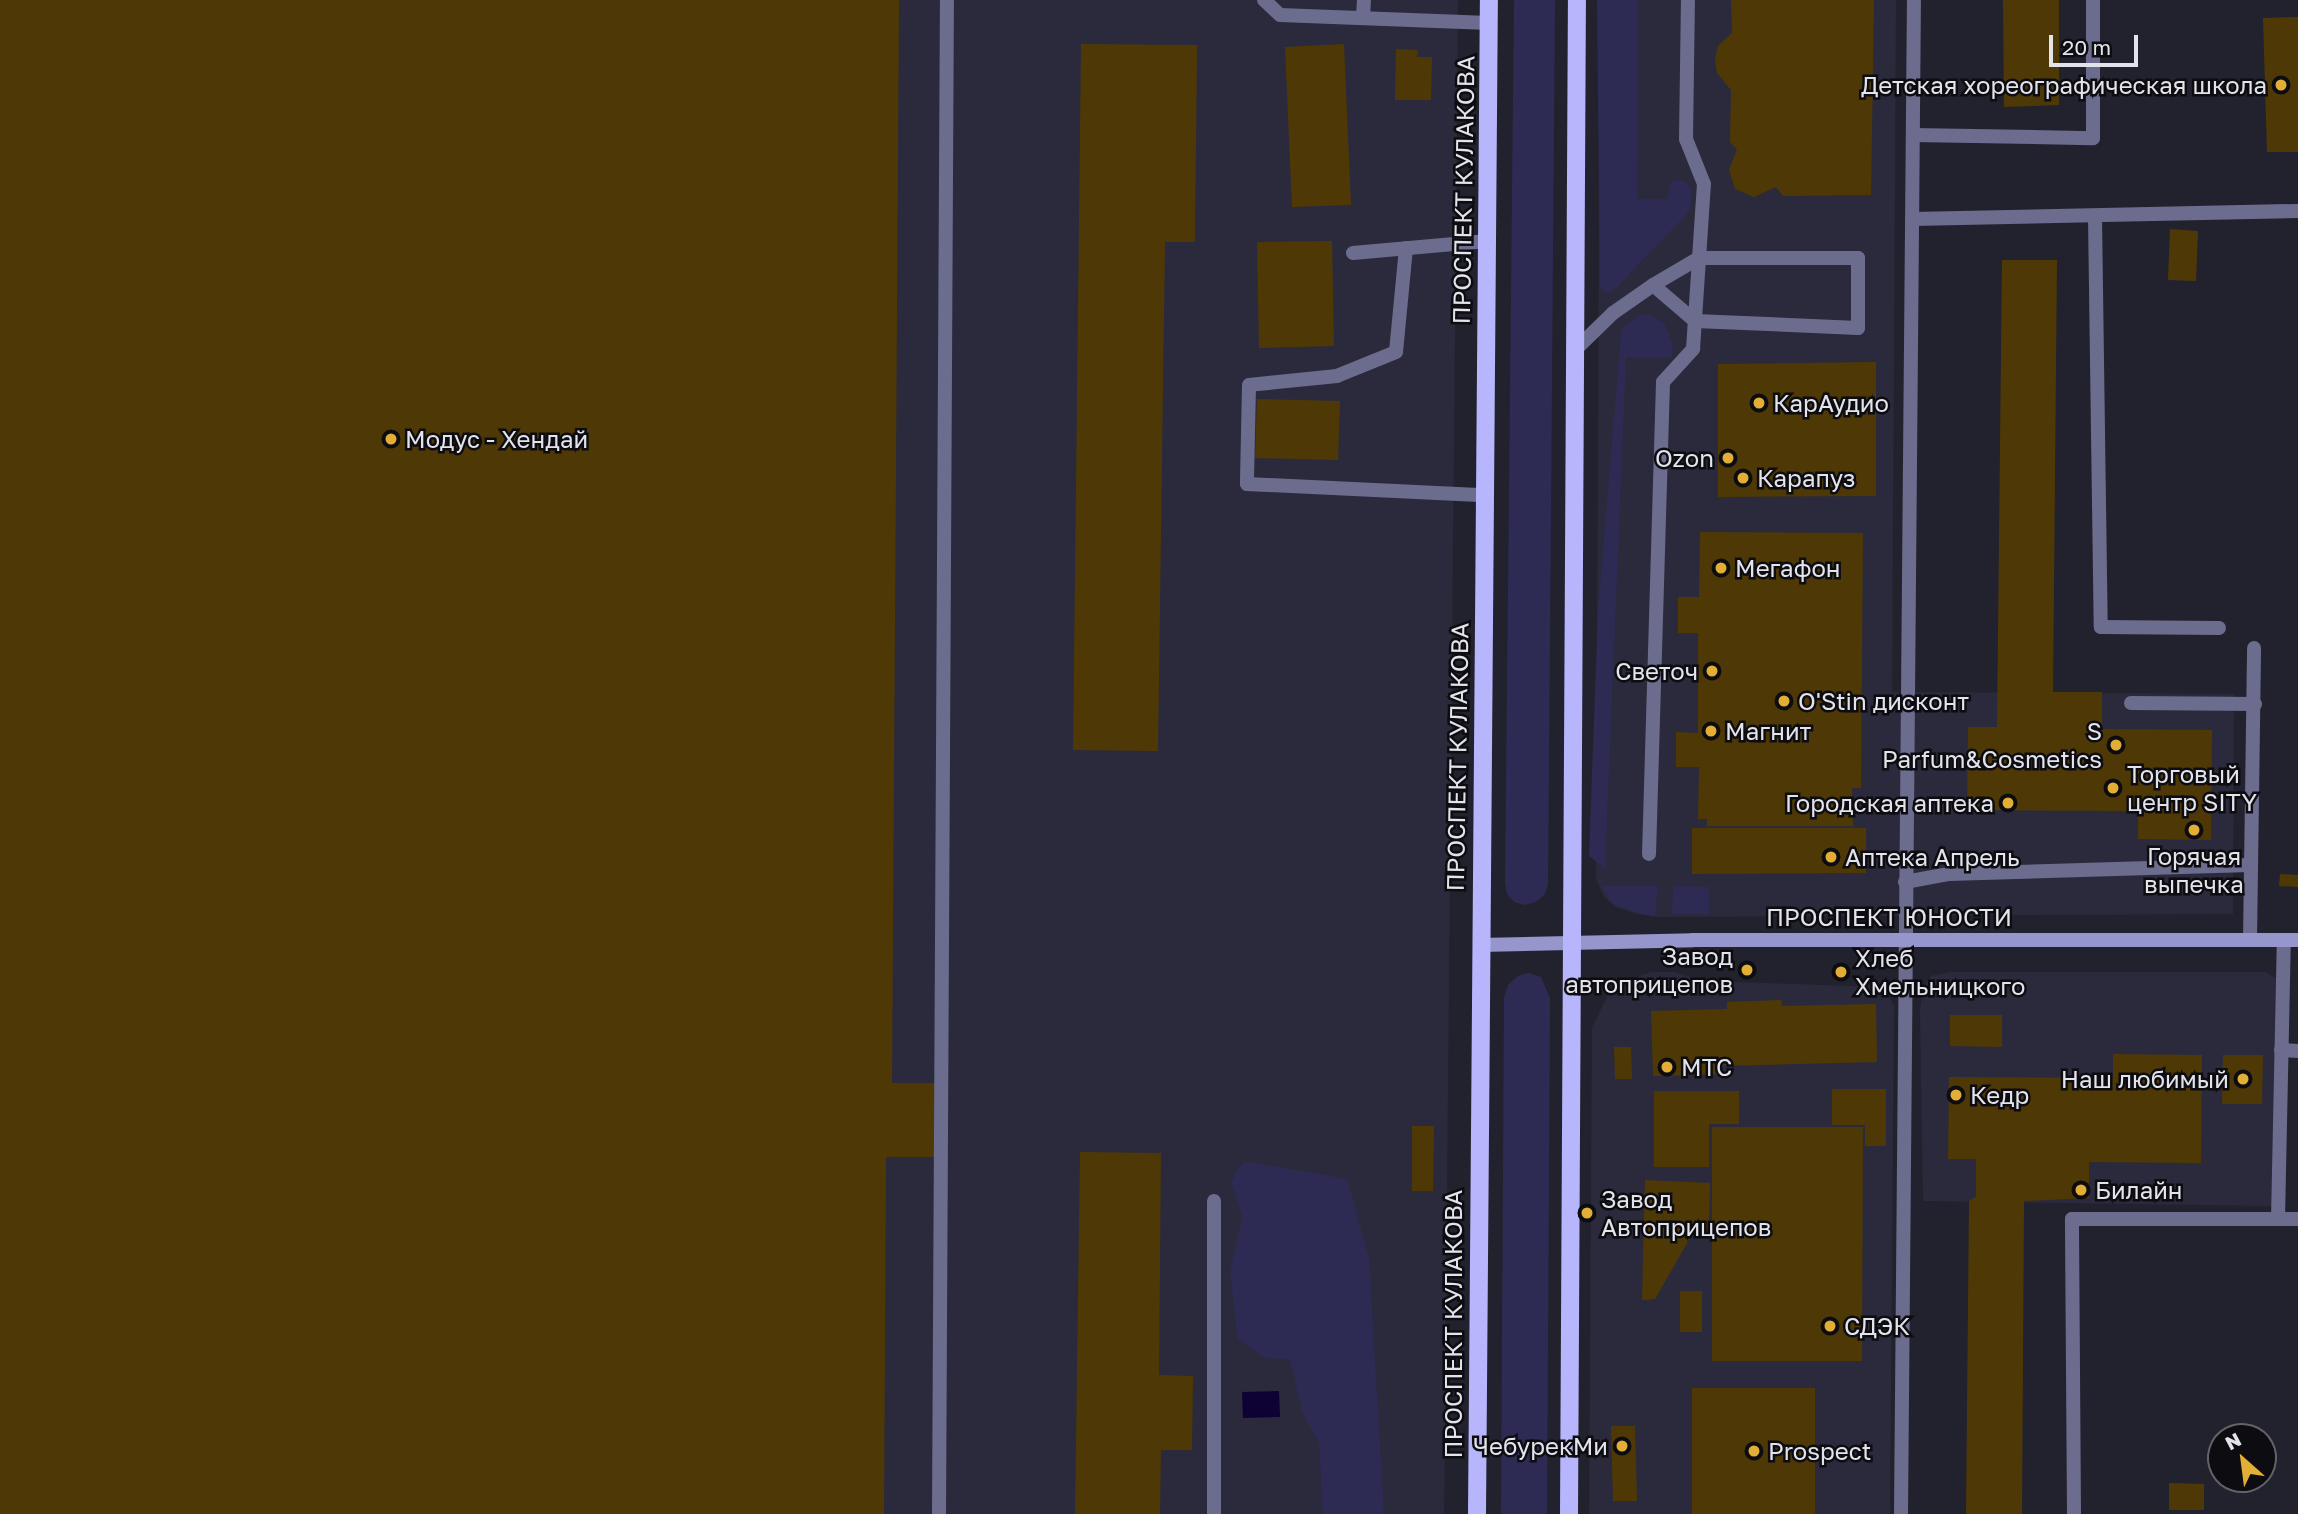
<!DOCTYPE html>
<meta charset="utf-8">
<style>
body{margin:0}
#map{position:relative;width:2298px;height:1514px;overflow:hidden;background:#22222e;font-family:"Golos Text",sans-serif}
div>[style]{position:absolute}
.built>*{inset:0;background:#2a2a3c}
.green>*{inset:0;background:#2d2b53}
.water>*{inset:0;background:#0e0234}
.building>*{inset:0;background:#4e3906}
.service>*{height:14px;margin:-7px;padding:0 7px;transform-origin:7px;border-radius:7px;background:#6c6d8e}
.minor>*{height:14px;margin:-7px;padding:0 7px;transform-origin:7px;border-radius:7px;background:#6c6d8e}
.secondary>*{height:14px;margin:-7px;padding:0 7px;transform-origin:7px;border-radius:7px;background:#9696cc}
.primary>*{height:18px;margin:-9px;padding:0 9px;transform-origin:9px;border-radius:9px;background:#b7b6fc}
.dots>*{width:19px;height:19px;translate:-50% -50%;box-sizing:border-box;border:4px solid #0c0c11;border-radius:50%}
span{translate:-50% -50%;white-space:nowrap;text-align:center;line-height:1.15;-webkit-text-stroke:5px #0c0c11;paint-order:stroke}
.poi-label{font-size:24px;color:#e3e3eb}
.right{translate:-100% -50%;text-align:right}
.left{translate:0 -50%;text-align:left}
.street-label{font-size:24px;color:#e3e3eb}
.north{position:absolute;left:2207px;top:1423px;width:70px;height:70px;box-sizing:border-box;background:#0c0c11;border:2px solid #626268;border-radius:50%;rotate:332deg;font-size:19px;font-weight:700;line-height:28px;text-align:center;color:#e3e3eb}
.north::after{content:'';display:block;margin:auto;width:24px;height:32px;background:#e3ae35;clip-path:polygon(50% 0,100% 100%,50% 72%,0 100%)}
.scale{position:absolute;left:2049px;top:35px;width:89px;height:32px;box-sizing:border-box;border:4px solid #e3e3eb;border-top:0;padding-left:9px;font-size:21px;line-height:24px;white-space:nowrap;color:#e3e3eb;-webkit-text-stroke:5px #0c0c11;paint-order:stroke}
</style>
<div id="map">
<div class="built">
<div style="clip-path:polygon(0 0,1458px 0,1444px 1514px,0 1514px)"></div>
<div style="clip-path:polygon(1600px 0,1896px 0,1892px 692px,2234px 694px,2233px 914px,1659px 917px,1637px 914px,1616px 907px,1604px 897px,1596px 879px)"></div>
<div style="clip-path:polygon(1651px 972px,1674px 972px,1704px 981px,1881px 987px,1894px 1005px,1890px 1514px,1589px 1514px,1592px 1028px,1608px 995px,1629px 980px)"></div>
<div style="clip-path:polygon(1950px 972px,2265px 972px,2276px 978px,2273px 1206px,1923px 1201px,1920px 1010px,1923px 987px,1931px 976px)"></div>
</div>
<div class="green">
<div style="clip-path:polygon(1514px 0,1555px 0,1548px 884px,1545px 894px,1536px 902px,1525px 905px,1514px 902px,1507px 894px,1505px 884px)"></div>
<div style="clip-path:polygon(1597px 0,1638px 0,1637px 199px,1668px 199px,1669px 187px,1674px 180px,1686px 182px,1692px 191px,1690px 208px,1685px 216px,1612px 292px,1605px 292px,1600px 287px)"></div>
<div style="clip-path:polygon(1640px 315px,1650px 315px,1664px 323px,1673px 345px,1671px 358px,1626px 357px,1605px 868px,1589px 856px,1598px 610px,1621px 335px,1623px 328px)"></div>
<div style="clip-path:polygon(1601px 886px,1658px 886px,1655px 916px,1641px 914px,1613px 904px)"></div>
<div style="clip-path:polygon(1673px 886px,1709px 887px,1709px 914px,1672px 914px)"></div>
<div style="clip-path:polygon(1529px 973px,1541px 977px,1550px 998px,1547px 1514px,1501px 1514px,1504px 998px,1508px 985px,1518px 976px)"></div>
<div style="clip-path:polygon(1244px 1161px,1347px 1179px,1369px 1258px,1384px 1514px,1323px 1514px,1319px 1443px,1302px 1411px,1290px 1359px,1265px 1358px,1238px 1339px,1230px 1272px,1242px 1216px,1231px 1181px)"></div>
</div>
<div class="water">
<div style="clip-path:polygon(1279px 1391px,1280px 1417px,1243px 1418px,1242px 1392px)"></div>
</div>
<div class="building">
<div style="clip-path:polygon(0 0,899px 0,892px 1083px,935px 1083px,934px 1157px,886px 1157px,884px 1514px,0 1514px)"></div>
<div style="clip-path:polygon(1731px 0,1874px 0,1871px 195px,1783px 196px,1776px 187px,1754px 197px,1735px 189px,1729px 170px,1737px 149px,1730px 142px,1731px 90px,1717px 73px,1715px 58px,1718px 46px,1732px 33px)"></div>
<div style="clip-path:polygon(2003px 0,2059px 0,2059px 105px,2004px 107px)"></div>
<div style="clip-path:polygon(2298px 17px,2298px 152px,2267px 152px,2263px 18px)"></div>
<div style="clip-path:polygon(1081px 44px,1197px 45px,1195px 242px,1165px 242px,1158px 751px,1073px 750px)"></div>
<div style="clip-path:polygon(1344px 44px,1351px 205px,1292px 207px,1285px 47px)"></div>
<div style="clip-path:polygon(1396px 49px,1418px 50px,1417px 57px,1432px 57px,1431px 100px,1395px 100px)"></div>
<div style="clip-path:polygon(2170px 229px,2198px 231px,2196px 281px,2168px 280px)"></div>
<div style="clip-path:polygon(1332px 241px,1334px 346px,1259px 348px,1257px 242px)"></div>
<div style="clip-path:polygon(2002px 260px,2057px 260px,2053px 692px,2102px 692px,2102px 729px,2212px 730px,2211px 840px,2138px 839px,2138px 811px,1967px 810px,1968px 727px,1997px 727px)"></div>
<div style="clip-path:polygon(1876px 362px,1876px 496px,1718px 497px,1718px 364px)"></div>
<div style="clip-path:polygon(1257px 399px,1340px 401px,1338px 460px,1255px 458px)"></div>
<div style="clip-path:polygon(1700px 532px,1863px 533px,1861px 788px,1852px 788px,1853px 826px,1707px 826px,1707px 819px,1698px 819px,1699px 767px,1676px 767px,1676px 732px,1698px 733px,1698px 633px,1678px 633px,1678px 597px,1699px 597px)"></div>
<div style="clip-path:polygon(1692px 828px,1866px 828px,1866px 873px,1692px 874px)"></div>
<div style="clip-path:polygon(2280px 874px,2298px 875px,2298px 887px,2279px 886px)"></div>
<div style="clip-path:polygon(1781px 1000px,1782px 1006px,1876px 1004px,1877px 1062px,1719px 1066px,1720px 1074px,1653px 1076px,1651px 1011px,1727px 1009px,1727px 1002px)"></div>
<div style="clip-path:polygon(1950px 1015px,2002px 1015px,2002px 1047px,1950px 1046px)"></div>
<div style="clip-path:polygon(1614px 1047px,1631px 1047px,1632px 1079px,1615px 1079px)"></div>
<div style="clip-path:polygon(2113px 1054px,2202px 1055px,2201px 1163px,2089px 1162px,2089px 1198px,2024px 1201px,2022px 1514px,1966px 1514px,1969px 1201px,1976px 1197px,1976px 1159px,1948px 1159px,1949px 1077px,2113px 1078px)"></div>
<div style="clip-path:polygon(2223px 1055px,2263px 1055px,2262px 1104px,2222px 1104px)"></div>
<div style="clip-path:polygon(1832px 1089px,1886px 1089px,1886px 1146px,1865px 1146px,1865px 1125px,1832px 1125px)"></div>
<div style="clip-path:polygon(1654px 1091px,1739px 1091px,1739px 1124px,1709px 1124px,1709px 1167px,1654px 1167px)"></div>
<div style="clip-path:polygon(1412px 1126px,1434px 1126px,1433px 1191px,1412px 1191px)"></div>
<div style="clip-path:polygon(1712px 1127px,1863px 1127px,1862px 1361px,1712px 1361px)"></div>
<div style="clip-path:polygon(1080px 1152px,1161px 1153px,1159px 1375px,1193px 1376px,1192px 1450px,1161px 1450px,1160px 1514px,1075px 1514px)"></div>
<div style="clip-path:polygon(1645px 1180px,1710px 1183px,1709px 1229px,1694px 1231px,1655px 1299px,1642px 1300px)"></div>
<div style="clip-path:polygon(1680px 1291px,1702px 1291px,1702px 1332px,1680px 1332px)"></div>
<div style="clip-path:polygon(1692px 1388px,1815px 1388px,1815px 1514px,1692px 1514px)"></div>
<div style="clip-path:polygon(1611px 1426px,1635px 1426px,1637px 1501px,1613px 1501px)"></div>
<div style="clip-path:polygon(2169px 1483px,2204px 1484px,2204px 1510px,2169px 1510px)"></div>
</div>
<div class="service">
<div style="left:1264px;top:0;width:22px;rotate:43deg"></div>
<div style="left:1280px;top:15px;width:209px;rotate:2.2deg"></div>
<div style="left:1363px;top:18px;width:18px;rotate:-87deg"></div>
<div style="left:1913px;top:135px;width:180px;rotate:1deg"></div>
<div style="left:2093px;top:138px;width:138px;rotate:-90deg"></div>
<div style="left:2095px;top:217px;width:410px;rotate:89.2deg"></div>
<div style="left:2101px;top:627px;width:118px;rotate:0.5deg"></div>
<div style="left:1912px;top:219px;width:386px;rotate:-1.2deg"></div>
<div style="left:1406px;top:248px;width:104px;rotate:95.5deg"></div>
<div style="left:1396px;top:352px;width:64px;rotate:157.9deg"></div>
<div style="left:1337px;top:376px;width:88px;rotate:174.2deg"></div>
<div style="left:1249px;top:385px;width:99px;rotate:91.2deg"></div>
<div style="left:1247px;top:484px;width:237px;rotate:2.7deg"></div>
<div style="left:1353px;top:253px;width:135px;rotate:-5.1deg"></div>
<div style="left:1575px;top:350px;width:53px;rotate:-44.2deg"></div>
<div style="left:1613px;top:313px;width:49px;rotate:-35deg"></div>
<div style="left:1653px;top:285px;width:53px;rotate:-30.4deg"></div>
<div style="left:1699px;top:258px;width:159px"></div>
<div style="left:1858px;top:258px;width:70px;rotate:90deg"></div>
<div style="left:1858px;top:328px;width:163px;rotate:-177.5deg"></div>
<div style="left:1695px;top:321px;width:55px;rotate:-139.4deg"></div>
<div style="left:2131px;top:703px;width:124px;rotate:0.5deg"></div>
<div style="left:1649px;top:854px;width:472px;rotate:-88.3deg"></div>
<div style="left:1663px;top:382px;width:45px;rotate:-47.7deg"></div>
<div style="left:1693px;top:349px;width:165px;rotate:-86.2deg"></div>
<div style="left:1704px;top:184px;width:48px;rotate:-111.8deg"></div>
<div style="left:1686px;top:139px;width:139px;rotate:-89.2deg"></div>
<div style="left:1905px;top:882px;width:45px;rotate:-10.3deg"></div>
<div style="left:1949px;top:874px;width:301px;rotate:-1.7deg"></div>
<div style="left:2250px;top:940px;width:292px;rotate:-89.2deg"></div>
<div style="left:2281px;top:1050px;width:17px;rotate:3deg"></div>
<div style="left:2278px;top:1219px;width:279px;rotate:-88.8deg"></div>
<div style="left:939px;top:1514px;width:1514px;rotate:-89.7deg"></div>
<div style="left:1214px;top:1514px;width:313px;rotate:-90deg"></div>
<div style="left:2074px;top:1514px;width:295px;rotate:-90.4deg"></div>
<div style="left:2072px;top:1219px;width:226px"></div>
</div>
<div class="minor">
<div style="left:1901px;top:1514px;width:1514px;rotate:-89.51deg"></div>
</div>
<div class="secondary">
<div style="left:1480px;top:945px;width:213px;rotate:-1.3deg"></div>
<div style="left:1693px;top:940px;width:605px"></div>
</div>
<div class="primary">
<div style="left:1477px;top:1514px;width:1514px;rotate:-89.55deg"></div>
<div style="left:1569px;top:1514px;width:1514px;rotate:-89.7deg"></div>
</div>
<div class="dots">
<div style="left:2281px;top:85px;background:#e3ae35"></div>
<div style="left:1759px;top:403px;background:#e3ae35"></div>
<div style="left:391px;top:439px;background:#e3ae35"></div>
<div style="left:1728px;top:458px;background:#e3ae35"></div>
<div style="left:1743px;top:478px;background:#e3ae35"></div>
<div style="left:1721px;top:568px;background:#e3ae35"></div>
<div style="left:1712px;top:671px;background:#e3ae35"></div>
<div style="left:1784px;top:701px;background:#e3ae35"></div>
<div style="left:1711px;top:731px;background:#e3ae35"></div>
<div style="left:2116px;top:745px;background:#e3ae35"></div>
<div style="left:2113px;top:788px;background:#e3ae35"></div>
<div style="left:2008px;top:803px;background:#e3ae35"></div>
<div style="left:2194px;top:830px;background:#e3ae35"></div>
<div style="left:1831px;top:857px;background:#e3ae35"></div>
<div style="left:1747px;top:970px;background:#e3ae35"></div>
<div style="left:1841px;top:972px;background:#e3ae35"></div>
<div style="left:1667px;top:1067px;background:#e3ae35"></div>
<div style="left:2243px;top:1079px;background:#e3ae35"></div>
<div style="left:1956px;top:1095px;background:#e3ae35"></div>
<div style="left:2081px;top:1190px;background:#e3ae35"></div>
<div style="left:1587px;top:1213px;background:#e3ae35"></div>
<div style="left:1830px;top:1326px;background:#e3ae35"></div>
<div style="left:1622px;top:1446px;background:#e3ae35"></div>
<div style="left:1754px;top:1451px;background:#e3ae35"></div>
</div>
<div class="poi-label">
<span class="right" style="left:2267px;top:85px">Детская хореографическая школа</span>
<span class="left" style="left:1773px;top:403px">КарАудио</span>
<span class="left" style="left:405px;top:439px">Модус - Хендай</span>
<span class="right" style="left:1714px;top:458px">Ozon</span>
<span class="left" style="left:1757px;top:478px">Карапуз</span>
<span class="left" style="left:1735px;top:568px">Мегафон</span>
<span class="right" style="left:1698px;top:671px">Светоч</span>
<span class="left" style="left:1798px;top:701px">O'Stin дисконт</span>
<span class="left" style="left:1725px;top:731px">Магнит</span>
<span class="right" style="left:2102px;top:745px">S<br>Parfum&amp;Cosmetics</span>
<span class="left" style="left:2127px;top:788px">Торговый<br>центр SITY</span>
<span class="right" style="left:1994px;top:803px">Городская аптека</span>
<span style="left:2194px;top:870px">Горячая<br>выпечка</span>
<span class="left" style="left:1845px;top:857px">Аптека Апрель</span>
<span class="right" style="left:1733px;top:970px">Завод<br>автоприцепов</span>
<span class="left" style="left:1855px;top:972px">Хлеб<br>Хмельницкого</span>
<span class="left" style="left:1681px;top:1067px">МТС</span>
<span class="right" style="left:2229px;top:1079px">Наш любимый</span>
<span class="left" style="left:1970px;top:1095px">Кедр</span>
<span class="left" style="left:2095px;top:1190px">Билайн</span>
<span class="left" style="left:1601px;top:1213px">Завод<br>Автоприцепов</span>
<span class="left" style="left:1844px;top:1326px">СДЭК</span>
<span class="right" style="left:1608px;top:1446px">ЧебурекМи</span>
<span class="left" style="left:1768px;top:1451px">Prospect</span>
</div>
<div class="street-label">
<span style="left:1463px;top:190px;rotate:-89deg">ПРОСПЕКТ КУЛАКОВА</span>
<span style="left:1457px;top:757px;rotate:-89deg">ПРОСПЕКТ КУЛАКОВА</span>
<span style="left:1889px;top:917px">ПРОСПЕКТ ЮНОСТИ</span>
<span style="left:1453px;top:1324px;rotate:-90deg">ПРОСПЕКТ КУЛАКОВА</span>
</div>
<div class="north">N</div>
<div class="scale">20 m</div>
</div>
